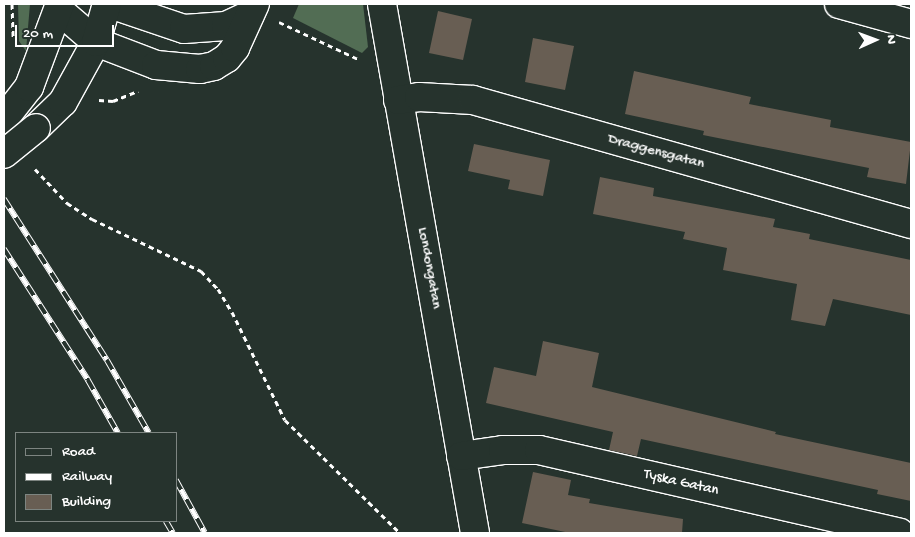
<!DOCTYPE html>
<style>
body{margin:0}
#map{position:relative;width:915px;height:537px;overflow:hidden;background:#26332d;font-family:"Gochi Hand",sans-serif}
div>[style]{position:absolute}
.green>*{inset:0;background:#526d54}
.building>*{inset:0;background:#685e53}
.path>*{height:3px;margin-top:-1.5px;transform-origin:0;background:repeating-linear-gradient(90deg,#fff 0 5px,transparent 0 9px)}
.roads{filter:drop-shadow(1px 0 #fff) drop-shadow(-1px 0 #fff) drop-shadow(0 1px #fff) drop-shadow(0 -1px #fff)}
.street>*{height:28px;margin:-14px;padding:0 14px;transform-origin:14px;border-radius:14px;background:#26332d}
.rail>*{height:5.5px;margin-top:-2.75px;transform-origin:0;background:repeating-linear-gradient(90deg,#26332d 0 11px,#fff 0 22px);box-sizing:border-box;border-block:1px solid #fff}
.bridges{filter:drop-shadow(1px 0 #fff) drop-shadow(-1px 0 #fff) drop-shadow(0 1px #fff) drop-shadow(0 -1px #fff)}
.street-bridge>*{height:28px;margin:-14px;padding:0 14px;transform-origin:14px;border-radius:14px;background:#26332d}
span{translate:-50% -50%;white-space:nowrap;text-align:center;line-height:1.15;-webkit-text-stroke:4px #26332d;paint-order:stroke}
.street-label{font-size:15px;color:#fff}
.frame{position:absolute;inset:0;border:5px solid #fff;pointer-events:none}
.legend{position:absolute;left:15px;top:432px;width:162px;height:90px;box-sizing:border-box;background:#26332d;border:1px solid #7d8581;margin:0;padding:6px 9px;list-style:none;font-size:15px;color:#fff}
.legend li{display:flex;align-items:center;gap:10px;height:25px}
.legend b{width:25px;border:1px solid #7d8581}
.north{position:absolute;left:850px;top:15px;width:50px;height:50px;-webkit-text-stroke:4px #26332d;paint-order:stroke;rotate:88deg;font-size:14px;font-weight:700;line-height:20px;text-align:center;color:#fff}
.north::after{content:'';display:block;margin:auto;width:18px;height:22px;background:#fff;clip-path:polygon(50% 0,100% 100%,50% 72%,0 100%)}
.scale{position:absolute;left:15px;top:25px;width:99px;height:22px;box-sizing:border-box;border:2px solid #fff;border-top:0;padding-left:6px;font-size:15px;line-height:18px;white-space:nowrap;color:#fff;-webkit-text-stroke:4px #26332d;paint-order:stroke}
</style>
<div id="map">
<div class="green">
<div style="clip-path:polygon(18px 4px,30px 4px,26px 51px,19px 41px)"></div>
<div style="clip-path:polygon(299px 4px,363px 4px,368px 47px,362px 53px,293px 18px)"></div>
</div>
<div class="building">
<div style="clip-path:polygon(438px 11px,472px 19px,463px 60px,429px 53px)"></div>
<div style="clip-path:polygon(533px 38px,574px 46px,565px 90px,525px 82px)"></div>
<div style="clip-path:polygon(634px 71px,751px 97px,749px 104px,831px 120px,830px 127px,911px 142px,906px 184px,867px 177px,869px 168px,703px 135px,704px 131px,625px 114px)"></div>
<div style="clip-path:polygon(474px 144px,550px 160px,543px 196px,508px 189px,510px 180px,468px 171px)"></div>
<div style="clip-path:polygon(600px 177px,654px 188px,653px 196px,775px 219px,773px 227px,810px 234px,809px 239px,911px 260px,911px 315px,833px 299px,825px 326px,791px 320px,797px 284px,723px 270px,727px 248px,683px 239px,685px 232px,593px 214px)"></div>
<div style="clip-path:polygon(543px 341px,599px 353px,592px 387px,776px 432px,775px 434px,911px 463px,911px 501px,877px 494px,878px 490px,641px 439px,637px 456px,609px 450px,613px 432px,486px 403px,494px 367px,536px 376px)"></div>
<div style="clip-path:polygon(533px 472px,571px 480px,568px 495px,590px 499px,589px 503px,683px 519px,682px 533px,570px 533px,522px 523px)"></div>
</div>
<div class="path">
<div style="left:12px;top:4px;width:34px;rotate:88deg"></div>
<div style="left:279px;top:22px;width:89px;rotate:25.1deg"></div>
<div style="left:99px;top:100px;width:14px;rotate:4deg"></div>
<div style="left:113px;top:101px;width:27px;rotate:-22deg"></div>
<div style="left:35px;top:169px;width:47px;rotate:46.7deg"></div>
<div style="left:67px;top:203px;width:30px;rotate:33deg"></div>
<div style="left:92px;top:219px;width:121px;rotate:25.5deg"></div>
<div style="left:201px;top:271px;width:25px;rotate:47deg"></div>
<div style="left:218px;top:289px;width:27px;rotate:59deg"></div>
<div style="left:232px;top:312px;width:120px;rotate:63.9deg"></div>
<div style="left:285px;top:420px;width:161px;rotate:44.5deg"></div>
</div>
<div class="roads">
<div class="street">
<div style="left:110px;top:4px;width:78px;rotate:18.7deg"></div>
<div style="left:184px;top:29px;width:42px;rotate:-4.1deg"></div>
<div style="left:226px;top:26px;width:26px;rotate:-25deg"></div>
<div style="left:382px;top:4px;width:537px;rotate:80.03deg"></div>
<div style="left:839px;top:4px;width:75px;rotate:15.5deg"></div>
<div style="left:60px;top:11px;width:48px;rotate:40.7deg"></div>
<div style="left:96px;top:42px;width:64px;rotate:21deg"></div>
<div style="left:156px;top:65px;width:44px;rotate:5.2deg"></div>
<div style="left:200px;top:69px;width:14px;rotate:-12deg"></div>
<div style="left:214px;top:66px;width:15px;rotate:-32deg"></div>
<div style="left:227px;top:58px;width:13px;rotate:-51deg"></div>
<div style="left:235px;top:48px;width:48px;rotate:-65.6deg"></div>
<div style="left:398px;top:100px;width:21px;rotate:-8deg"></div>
<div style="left:419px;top:97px;width:54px;rotate:3.2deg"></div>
<div style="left:473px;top:100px;width:455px;rotate:15.8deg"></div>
<div style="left:4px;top:119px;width:41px;rotate:-52deg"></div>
<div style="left:29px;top:87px;width:89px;rotate:-69.5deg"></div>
<div style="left:36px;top:128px;width:37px;rotate:-44deg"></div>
<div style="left:63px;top:102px;width:68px;rotate:-61.2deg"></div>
<div style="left:96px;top:42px;width:40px;rotate:-74deg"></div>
<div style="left:461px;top:456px;width:42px;rotate:-8.1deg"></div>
<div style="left:503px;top:450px;width:36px"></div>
<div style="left:539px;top:450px;width:370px;rotate:12.9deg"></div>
</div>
</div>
<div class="rail">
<div style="left:4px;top:199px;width:191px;rotate:57.4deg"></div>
<div style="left:107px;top:360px;width:84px;rotate:60.1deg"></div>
<div style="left:4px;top:249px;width:156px;rotate:57.3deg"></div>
<div style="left:88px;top:380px;width:61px;rotate:60.5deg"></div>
<div style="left:176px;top:480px;width:60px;rotate:61.3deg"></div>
<div style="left:166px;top:521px;width:14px;rotate:60deg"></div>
</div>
<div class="bridges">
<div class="street-bridge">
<div style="left:4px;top:154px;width:41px;rotate:-39.1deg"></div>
</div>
</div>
<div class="street-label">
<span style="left:656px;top:152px;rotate:15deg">Draggensgatan</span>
<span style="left:429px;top:268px;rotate:80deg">Londongatan</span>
<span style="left:681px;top:483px;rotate:13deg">Tyska Gatan</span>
</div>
<div class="frame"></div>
<ul class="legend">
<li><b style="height:6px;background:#26332d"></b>Road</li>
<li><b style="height:6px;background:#fff"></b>Railway</li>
<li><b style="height:14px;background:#685e53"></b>Building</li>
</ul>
<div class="north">N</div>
<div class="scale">20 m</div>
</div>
